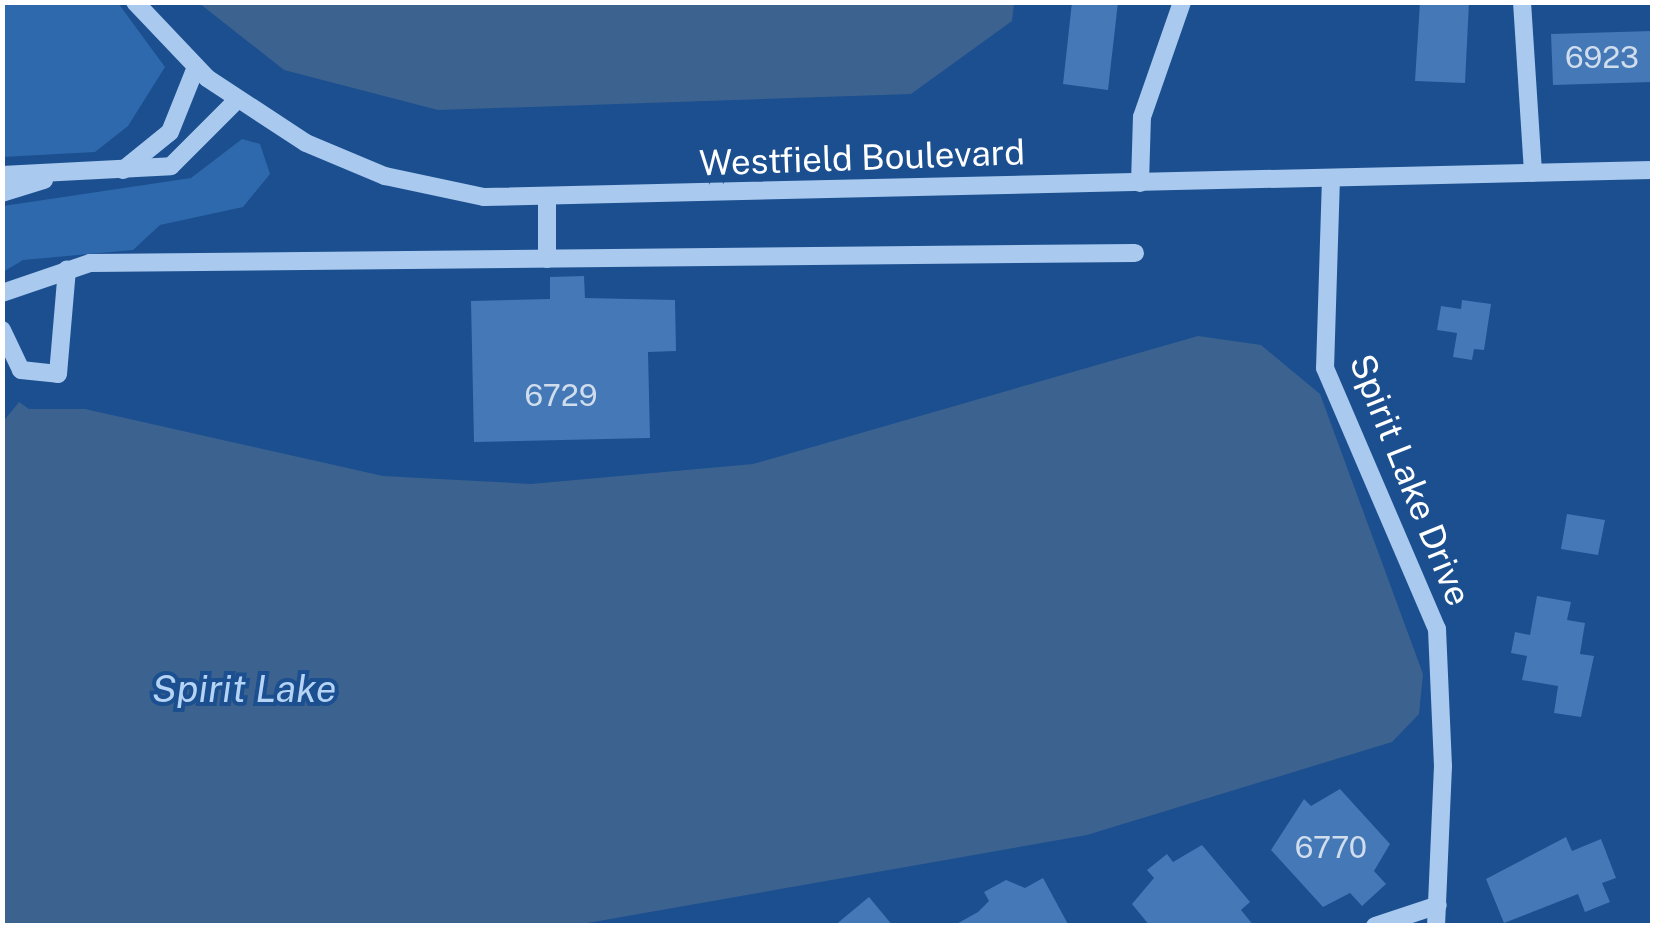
<!DOCTYPE html>
<style>
body{margin:0}
#map{position:relative;width:1655px;height:928px;overflow:hidden;background:#1b4f8f;font-family:"Public Sans",sans-serif}
div>[style]{position:absolute}
.green>*{inset:0;background:#2e69ad}
.water>*{inset:0;background:#3c6290}
.building>*{inset:0;background:#4478b7}
.minor>*{height:18px;margin:-9px;padding:0 9px;transform-origin:9px;border-radius:9px;background:#a9c9ee}
span{translate:-50% -50%;white-space:nowrap;text-align:center;line-height:1.15;-webkit-text-stroke:8px #1b4f8f;paint-order:stroke}
.number-label{font-size:30px;color:#d0dded}
.number-label span{-webkit-text-stroke-width:0}
.street-label{font-size:35px;color:#fff}
.water-label{font-size:38px;color:#b5d3f5;font-style:italic}
.frame{position:absolute;inset:0;border:5px solid #fff;pointer-events:none}
</style>
<div id="map">
<div class="green">
<div style="clip-path:polygon(3px 2px,118px 3px,165px 67px,128px 126px,95px 152px,3px 157px)"></div>
<div style="clip-path:polygon(242px 139px,260px 144px,270px 174px,243px 207px,160px 225px,133px 250px,23px 260px,3px 272px,3px 206px,191px 178px)"></div>
</div>
<div class="water">
<div style="clip-path:polygon(199px 3px,1014px 3px,1012px 21px,911px 94px,438px 110px,284px 70px)"></div>
<div style="clip-path:polygon(1198px 336px,1261px 345px,1320px 394px,1423px 674px,1419px 714px,1392px 742px,1087px 835px,576px 925px,3px 925px,2px 423px,19px 402px,29px 409px,85px 409px,383px 476px,531px 484px,753px 464px)"></div>
</div>
<div class="building">
<div style="clip-path:polygon(1072px 2px,1118px 2px,1108px 90px,1063px 84px)"></div>
<div style="clip-path:polygon(1420px 2px,1469px 2px,1465px 83px,1415px 81px)"></div>
<div style="clip-path:polygon(1652px 31px,1652px 82px,1553px 85px,1551px 34px)"></div>
<div style="clip-path:polygon(584px 276px,585px 298px,675px 300px,676px 351px,648px 352px,650px 438px,474px 442px,471px 301px,550px 299px,550px 277px)"></div>
<div style="clip-path:polygon(1462px 300px,1491px 304px,1484px 350px,1474px 349px,1472px 360px,1453px 357px,1457px 333px,1437px 330px,1441px 306px,1461px 309px)"></div>
<div style="clip-path:polygon(1567px 514px,1605px 520px,1598px 555px,1561px 549px)"></div>
<div style="clip-path:polygon(1537px 596px,1571px 602px,1567px 620px,1585px 623px,1580px 654px,1594px 656px,1581px 717px,1554px 713px,1558px 686px,1522px 680px,1527px 656px,1511px 653px,1515px 632px,1530px 635px)"></div>
<div style="clip-path:polygon(1340px 789px,1390px 844px,1374px 871px,1386px 884px,1362px 906px,1350px 893px,1323px 907px,1271px 850px,1304px 799px,1311px 806px)"></div>
<div style="clip-path:polygon(1566px 837px,1572px 851px,1601px 839px,1616px 878px,1602px 883px,1610px 902px,1585px 912px,1578px 894px,1504px 923px,1486px 879px)"></div>
<div style="clip-path:polygon(1202px 845px,1250px 902px,1241px 910px,1254px 926px,1150px 926px,1132px 904px,1154px 878px,1147px 870px,1167px 854px,1173px 862px)"></div>
<div style="clip-path:polygon(1043px 878px,1069px 926px,953px 926px,978px 912px,989px 901px,984px 892px,1006px 880px,1025px 888px)"></div>
<div style="clip-path:polygon(869px 897px,893px 926px,834px 926px)"></div>
</div>
<div class="minor">
<div style="left:135px;top:2px;width:105px;rotate:46.5deg"></div>
<div style="left:207px;top:78px;width:118px;rotate:33.3deg"></div>
<div style="left:306px;top:143px;width:86px;rotate:22.7deg"></div>
<div style="left:385px;top:176px;width:101px;rotate:12deg"></div>
<div style="left:484px;top:197px;width:1168px;rotate:-1.32deg"></div>
<div style="left:1522px;top:2px;width:171px;rotate:86.3deg"></div>
<div style="left:123px;top:170px;width:60px;rotate:-39deg"></div>
<div style="left:170px;top:132px;width:70px;rotate:-68.2deg"></div>
<div style="left:2px;top:175px;width:169px;rotate:-3deg"></div>
<div style="left:171px;top:166px;width:93px;rotate:-45deg"></div>
<div style="left:1331px;top:178px;width:190px;rotate:91.8deg"></div>
<div style="left:1325px;top:368px;width:284px;rotate:66.8deg"></div>
<div style="left:1437px;top:629px;width:137px;rotate:87.5deg"></div>
<div style="left:1443px;top:766px;width:160px;rotate:92.5deg"></div>
<div style="left:1140px;top:183px;width:66px;rotate:-88.3deg"></div>
<div style="left:1142px;top:117px;width:122px;rotate:-70.8deg"></div>
<div style="left:2px;top:193px;width:44px;rotate:-17.2deg"></div>
<div style="left:547px;top:199px;width:60px;rotate:90deg"></div>
<div style="left:2px;top:293px;width:93px;rotate:-18.8deg"></div>
<div style="left:90px;top:263px;width:1045px;rotate:-0.55deg"></div>
<div style="left:2px;top:330px;width:44px;rotate:64.6deg"></div>
<div style="left:21px;top:370px;width:37px;rotate:6deg"></div>
<div style="left:58px;top:374px;width:105px;rotate:-85.1deg"></div>
<div style="left:1375px;top:926px;width:66px;rotate:-18.4deg"></div>
</div>
<div class="number-label">
<span style="left:1602px;top:57px">6923</span>
<span style="left:561px;top:395px">6729</span>
<span style="left:1331px;top:847px">6770</span>
</div>
<div class="street-label">
<span style="left:862px;top:158px;rotate:-2deg">Westfield Boulevard</span>
<span style="left:1410px;top:480px;rotate:68deg">Spirit Lake Drive</span>
</div>
<div class="water-label">
<span style="left:244px;top:689px">Spirit Lake</span>
</div>
<div class="frame"></div>
</div>
